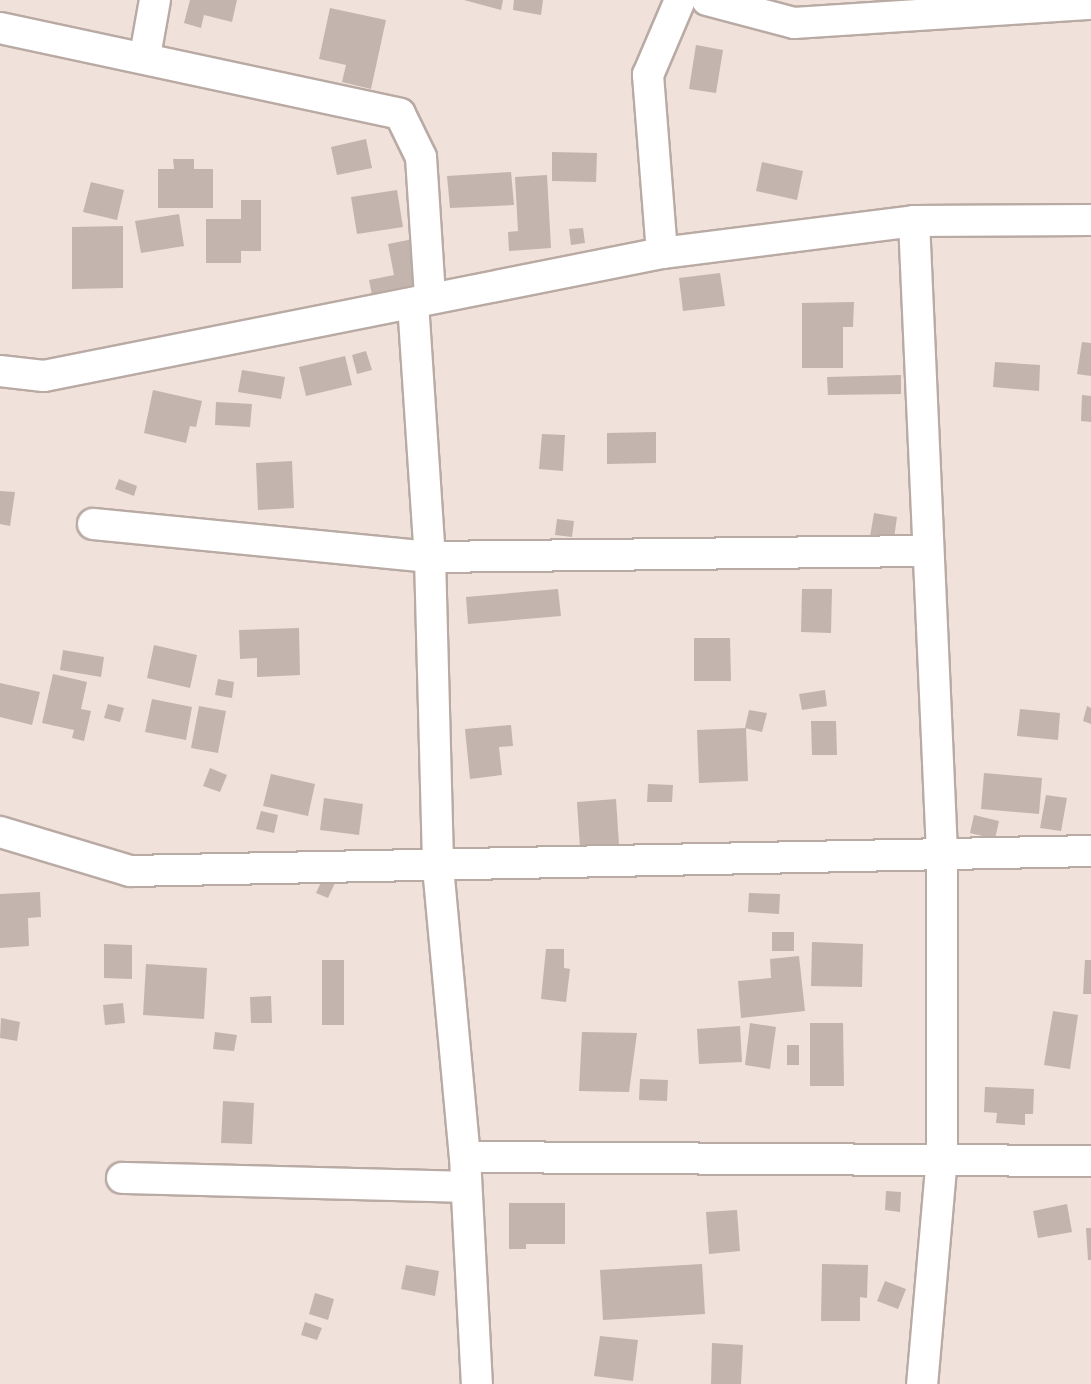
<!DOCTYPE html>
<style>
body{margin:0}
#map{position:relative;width:1091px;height:1384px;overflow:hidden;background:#f0e1db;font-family:"Alegreya Sans",sans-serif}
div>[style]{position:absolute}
.building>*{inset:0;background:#c3b4ae}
.roads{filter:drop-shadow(2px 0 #b9aaa4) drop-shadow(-2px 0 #b9aaa4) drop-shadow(0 2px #b9aaa4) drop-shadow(0 -2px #b9aaa4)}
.minor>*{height:30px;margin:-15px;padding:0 15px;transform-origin:15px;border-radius:15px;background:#fff}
span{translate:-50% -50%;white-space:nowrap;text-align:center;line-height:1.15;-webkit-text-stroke:7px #f0e1db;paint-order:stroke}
</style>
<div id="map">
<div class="building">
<div style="clip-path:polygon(190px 0,237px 0,232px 22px,204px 15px,201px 28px,184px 23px)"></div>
<div style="clip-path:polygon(464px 0,503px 0,501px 10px)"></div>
<div style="clip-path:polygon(514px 0,543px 0,541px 15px,513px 10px)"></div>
<div style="clip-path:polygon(330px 8px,386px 20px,371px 89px,342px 82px,346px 65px,319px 59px)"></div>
<div style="clip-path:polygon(696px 45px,723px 50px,716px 93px,689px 89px)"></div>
<div style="clip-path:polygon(366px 139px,372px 168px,337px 175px,331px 147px)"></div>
<div style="clip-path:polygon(552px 152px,597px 153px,596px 182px,552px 181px)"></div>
<div style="clip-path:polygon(173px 159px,194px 159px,194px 169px,213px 169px,213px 208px,158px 208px,158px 169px,174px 169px)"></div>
<div style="clip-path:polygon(762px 162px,803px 171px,797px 200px,756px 191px)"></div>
<div style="clip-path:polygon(511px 172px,514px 205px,450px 208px,447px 176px)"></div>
<div style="clip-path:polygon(547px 175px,551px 248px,509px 251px,508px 232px,518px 231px,515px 177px)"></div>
<div style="clip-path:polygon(91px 182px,124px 190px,117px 220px,83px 212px)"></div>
<div style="clip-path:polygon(397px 190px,403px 227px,357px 234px,351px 197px)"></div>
<div style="clip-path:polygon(241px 200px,261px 200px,261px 251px,241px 251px,241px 263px,206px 263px,206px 219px,241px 219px)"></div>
<div style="clip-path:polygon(179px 214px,184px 246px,141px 253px,135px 221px)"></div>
<div style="clip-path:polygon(123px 226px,123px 288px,72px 289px,72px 227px)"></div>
<div style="clip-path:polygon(583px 228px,585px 243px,571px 245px,569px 229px)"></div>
<div style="clip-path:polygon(413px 239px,424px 289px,373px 300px,369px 280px,394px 275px,388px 244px)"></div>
<div style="clip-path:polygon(720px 273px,725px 306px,683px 311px,679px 278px)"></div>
<div style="clip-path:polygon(854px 302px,853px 327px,843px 327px,843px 368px,802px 368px,802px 303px)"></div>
<div style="clip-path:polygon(1082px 342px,1091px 343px,1091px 376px,1077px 374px)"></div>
<div style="clip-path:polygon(366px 351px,372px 370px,357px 374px,352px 355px)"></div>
<div style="clip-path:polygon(345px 356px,352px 385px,306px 396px,299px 367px)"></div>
<div style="clip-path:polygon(995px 362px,1040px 365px,1039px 391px,993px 387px)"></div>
<div style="clip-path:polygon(242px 370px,285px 377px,281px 399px,238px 392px)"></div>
<div style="clip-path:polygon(901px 375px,901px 394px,828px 395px,827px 377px)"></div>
<div style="clip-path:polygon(153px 390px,202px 401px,196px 427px,190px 426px,186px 443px,144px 433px)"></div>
<div style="clip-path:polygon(1082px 395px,1091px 396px,1091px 422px,1081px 421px)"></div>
<div style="clip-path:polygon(216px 402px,252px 404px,250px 427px,215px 425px)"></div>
<div style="clip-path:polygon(656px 432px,656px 463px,607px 464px,607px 433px)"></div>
<div style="clip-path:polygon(542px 434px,565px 435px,563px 471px,539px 469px)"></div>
<div style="clip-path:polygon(292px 461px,294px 508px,258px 510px,256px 463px)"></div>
<div style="clip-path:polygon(119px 479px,137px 486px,134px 496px,115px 489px)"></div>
<div style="clip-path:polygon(0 491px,15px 492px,10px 526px,0 524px)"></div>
<div style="clip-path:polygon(874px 513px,897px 517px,891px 559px,867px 555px)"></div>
<div style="clip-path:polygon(557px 519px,574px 521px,572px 537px,555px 535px)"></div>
<div style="clip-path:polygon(558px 589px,561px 616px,468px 624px,466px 597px)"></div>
<div style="clip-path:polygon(802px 589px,832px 589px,831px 633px,801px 632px)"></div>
<div style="clip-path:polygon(299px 628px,300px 675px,257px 677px,257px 658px,240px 659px,239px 630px)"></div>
<div style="clip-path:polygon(694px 638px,730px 638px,731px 681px,694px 681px)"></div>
<div style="clip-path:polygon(154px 645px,197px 655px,190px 688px,147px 678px)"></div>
<div style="clip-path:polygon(63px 650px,104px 657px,101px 677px,60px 670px)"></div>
<div style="clip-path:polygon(53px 674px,87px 682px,81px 709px,91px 711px,84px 741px,72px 738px,74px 730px,42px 723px)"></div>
<div style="clip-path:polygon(218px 679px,234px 682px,232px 698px,215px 695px)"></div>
<div style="clip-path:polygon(0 683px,40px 692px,32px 725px,0 717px)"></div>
<div style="clip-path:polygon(825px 690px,827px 706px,802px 710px,799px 694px)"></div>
<div style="clip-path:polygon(152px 699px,192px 707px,186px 740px,145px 732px)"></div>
<div style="clip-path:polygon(108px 704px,124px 708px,120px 722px,104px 718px)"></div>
<div style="clip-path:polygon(199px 706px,226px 711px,218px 753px,191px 748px)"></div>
<div style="clip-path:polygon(1087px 706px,1091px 708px,1091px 724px,1083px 721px)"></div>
<div style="clip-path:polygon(1020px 709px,1060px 713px,1058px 740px,1017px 736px)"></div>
<div style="clip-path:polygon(749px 710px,767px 713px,762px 732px,745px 728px)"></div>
<div style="clip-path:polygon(811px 721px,836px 721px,837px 755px,812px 755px)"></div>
<div style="clip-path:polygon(511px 725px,513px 746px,499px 747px,502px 775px,470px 779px,465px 729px)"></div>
<div style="clip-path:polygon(746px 728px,748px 781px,699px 783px,697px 730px)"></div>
<div style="clip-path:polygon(210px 768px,227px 775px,220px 792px,203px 786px)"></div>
<div style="clip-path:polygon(984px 773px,1042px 778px,1039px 814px,981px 809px)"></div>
<div style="clip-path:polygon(271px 774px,315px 784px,308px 816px,263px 806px)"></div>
<div style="clip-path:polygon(648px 784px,673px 785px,672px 802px,647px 802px)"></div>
<div style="clip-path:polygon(1046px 795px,1067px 798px,1061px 831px,1040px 828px)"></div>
<div style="clip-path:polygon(324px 798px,363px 804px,359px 835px,320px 830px)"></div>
<div style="clip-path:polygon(616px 799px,619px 845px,580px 848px,577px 802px)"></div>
<div style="clip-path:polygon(261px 811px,278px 815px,274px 833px,256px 829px)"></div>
<div style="clip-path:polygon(974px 815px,999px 821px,995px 839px,970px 833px)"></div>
<div style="clip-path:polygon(323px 878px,335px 883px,328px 898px,316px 893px)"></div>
<div style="clip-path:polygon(40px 892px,41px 917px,28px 918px,29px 946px,0 948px,0 894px)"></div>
<div style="clip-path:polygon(749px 893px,780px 894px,779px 914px,748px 912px)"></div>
<div style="clip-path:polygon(772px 932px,794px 932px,794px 951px,772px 951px)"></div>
<div style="clip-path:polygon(812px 942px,863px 944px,862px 987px,811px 986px)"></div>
<div style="clip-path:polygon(104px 944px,132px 945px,132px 979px,104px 978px)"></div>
<div style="clip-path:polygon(546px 949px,564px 949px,564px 968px,570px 969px,566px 1002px,541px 999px)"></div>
<div style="clip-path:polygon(799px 956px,805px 1011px,741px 1018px,738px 981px,771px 978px,770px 959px)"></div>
<div style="clip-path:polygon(322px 960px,344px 960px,344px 1025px,322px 1025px)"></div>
<div style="clip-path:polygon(1085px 960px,1091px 960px,1091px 994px,1083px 994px)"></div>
<div style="clip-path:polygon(146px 964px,207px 968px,204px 1019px,143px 1015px)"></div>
<div style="clip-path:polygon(271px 996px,272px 1023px,251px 1023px,250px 997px)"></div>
<div style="clip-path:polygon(123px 1003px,125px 1023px,105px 1025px,103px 1005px)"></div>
<div style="clip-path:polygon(1053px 1011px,1078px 1015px,1070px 1069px,1044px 1065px)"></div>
<div style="clip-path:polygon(1px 1018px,20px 1022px,17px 1041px,0 1038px)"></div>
<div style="clip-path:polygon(750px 1023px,776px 1027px,770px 1069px,745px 1065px)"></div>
<div style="clip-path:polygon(810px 1023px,843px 1023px,844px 1086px,810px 1086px)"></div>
<div style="clip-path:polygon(740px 1026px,742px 1062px,699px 1064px,697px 1029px)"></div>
<div style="clip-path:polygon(215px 1032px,237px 1035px,234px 1051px,213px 1049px)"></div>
<div style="clip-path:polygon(582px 1032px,637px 1033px,629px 1092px,579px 1091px)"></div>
<div style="clip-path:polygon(787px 1045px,799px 1045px,799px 1065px,787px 1065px)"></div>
<div style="clip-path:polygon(640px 1079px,668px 1080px,667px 1101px,639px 1100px)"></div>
<div style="clip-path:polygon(985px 1087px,1034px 1089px,1033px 1114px,1025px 1114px,1025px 1125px,996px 1123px,997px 1113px,984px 1112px)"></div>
<div style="clip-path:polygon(223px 1101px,254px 1103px,252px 1144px,221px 1143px)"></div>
<div style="clip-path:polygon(886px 1191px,901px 1192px,900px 1212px,885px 1210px)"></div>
<div style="clip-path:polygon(509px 1203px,565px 1203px,565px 1244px,526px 1244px,526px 1249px,509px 1249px)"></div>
<div style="clip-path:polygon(1067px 1204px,1072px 1232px,1038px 1238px,1033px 1211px)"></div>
<div style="clip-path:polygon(737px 1210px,740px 1251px,709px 1254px,706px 1212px)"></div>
<div style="clip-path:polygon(1086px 1228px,1091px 1228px,1091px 1260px,1088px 1260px)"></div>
<div style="clip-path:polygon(702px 1264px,705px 1314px,603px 1320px,600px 1270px)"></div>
<div style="clip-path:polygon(822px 1264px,868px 1265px,867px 1298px,860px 1297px,860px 1321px,821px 1321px)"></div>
<div style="clip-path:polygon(406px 1265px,439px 1271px,435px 1296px,401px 1289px)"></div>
<div style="clip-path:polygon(885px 1281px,906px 1289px,898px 1309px,877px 1301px)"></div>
<div style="clip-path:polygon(315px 1293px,334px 1299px,328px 1320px,309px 1314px)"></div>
<div style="clip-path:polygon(305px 1322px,322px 1328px,317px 1340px,301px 1335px)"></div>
<div style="clip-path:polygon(600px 1336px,638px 1340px,633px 1381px,594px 1376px)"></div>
<div style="clip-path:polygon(712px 1343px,743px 1345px,741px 1384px,711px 1384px)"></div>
</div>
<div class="roads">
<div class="minor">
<div style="left:707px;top:0;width:90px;rotate:14.8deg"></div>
<div style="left:794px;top:23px;width:298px;rotate:-3.7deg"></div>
<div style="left:0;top:28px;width:409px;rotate:12.1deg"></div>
<div style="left:400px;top:114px;width:48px;rotate:64deg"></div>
<div style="left:421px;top:157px;width:140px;rotate:86.3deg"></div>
<div style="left:145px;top:56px;width:57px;rotate:-79.9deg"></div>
<div style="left:914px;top:221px;width:631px;rotate:87.46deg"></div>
<div style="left:942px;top:851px;width:306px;rotate:90deg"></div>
<div style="left:942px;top:1157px;width:228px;rotate:95deg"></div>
<div style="left:662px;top:253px;width:179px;rotate:-94.5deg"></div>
<div style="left:648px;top:75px;width:82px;rotate:-66.9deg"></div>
<div style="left:413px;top:303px;width:255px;rotate:86.2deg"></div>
<div style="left:430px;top:557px;width:310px;rotate:88.5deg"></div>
<div style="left:438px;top:867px;width:291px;rotate:84.7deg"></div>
<div style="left:465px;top:1157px;width:227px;rotate:87deg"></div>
<div style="left:0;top:371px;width:44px;rotate:6.5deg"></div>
<div style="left:44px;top:376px;width:630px;rotate:-11.26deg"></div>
<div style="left:662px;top:253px;width:254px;rotate:-7.2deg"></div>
<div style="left:914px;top:221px;width:177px;rotate:-0.3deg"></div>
<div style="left:93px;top:524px;width:339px;rotate:5.6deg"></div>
<div style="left:430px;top:557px;width:496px;rotate:-0.7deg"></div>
<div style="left:0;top:832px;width:136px;rotate:16.7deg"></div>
<div style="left:130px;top:871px;width:961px;rotate:-1.19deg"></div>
<div style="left:465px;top:1157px;width:626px;rotate:0.37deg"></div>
<div style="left:122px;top:1178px;width:342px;rotate:1.5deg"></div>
</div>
</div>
</div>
